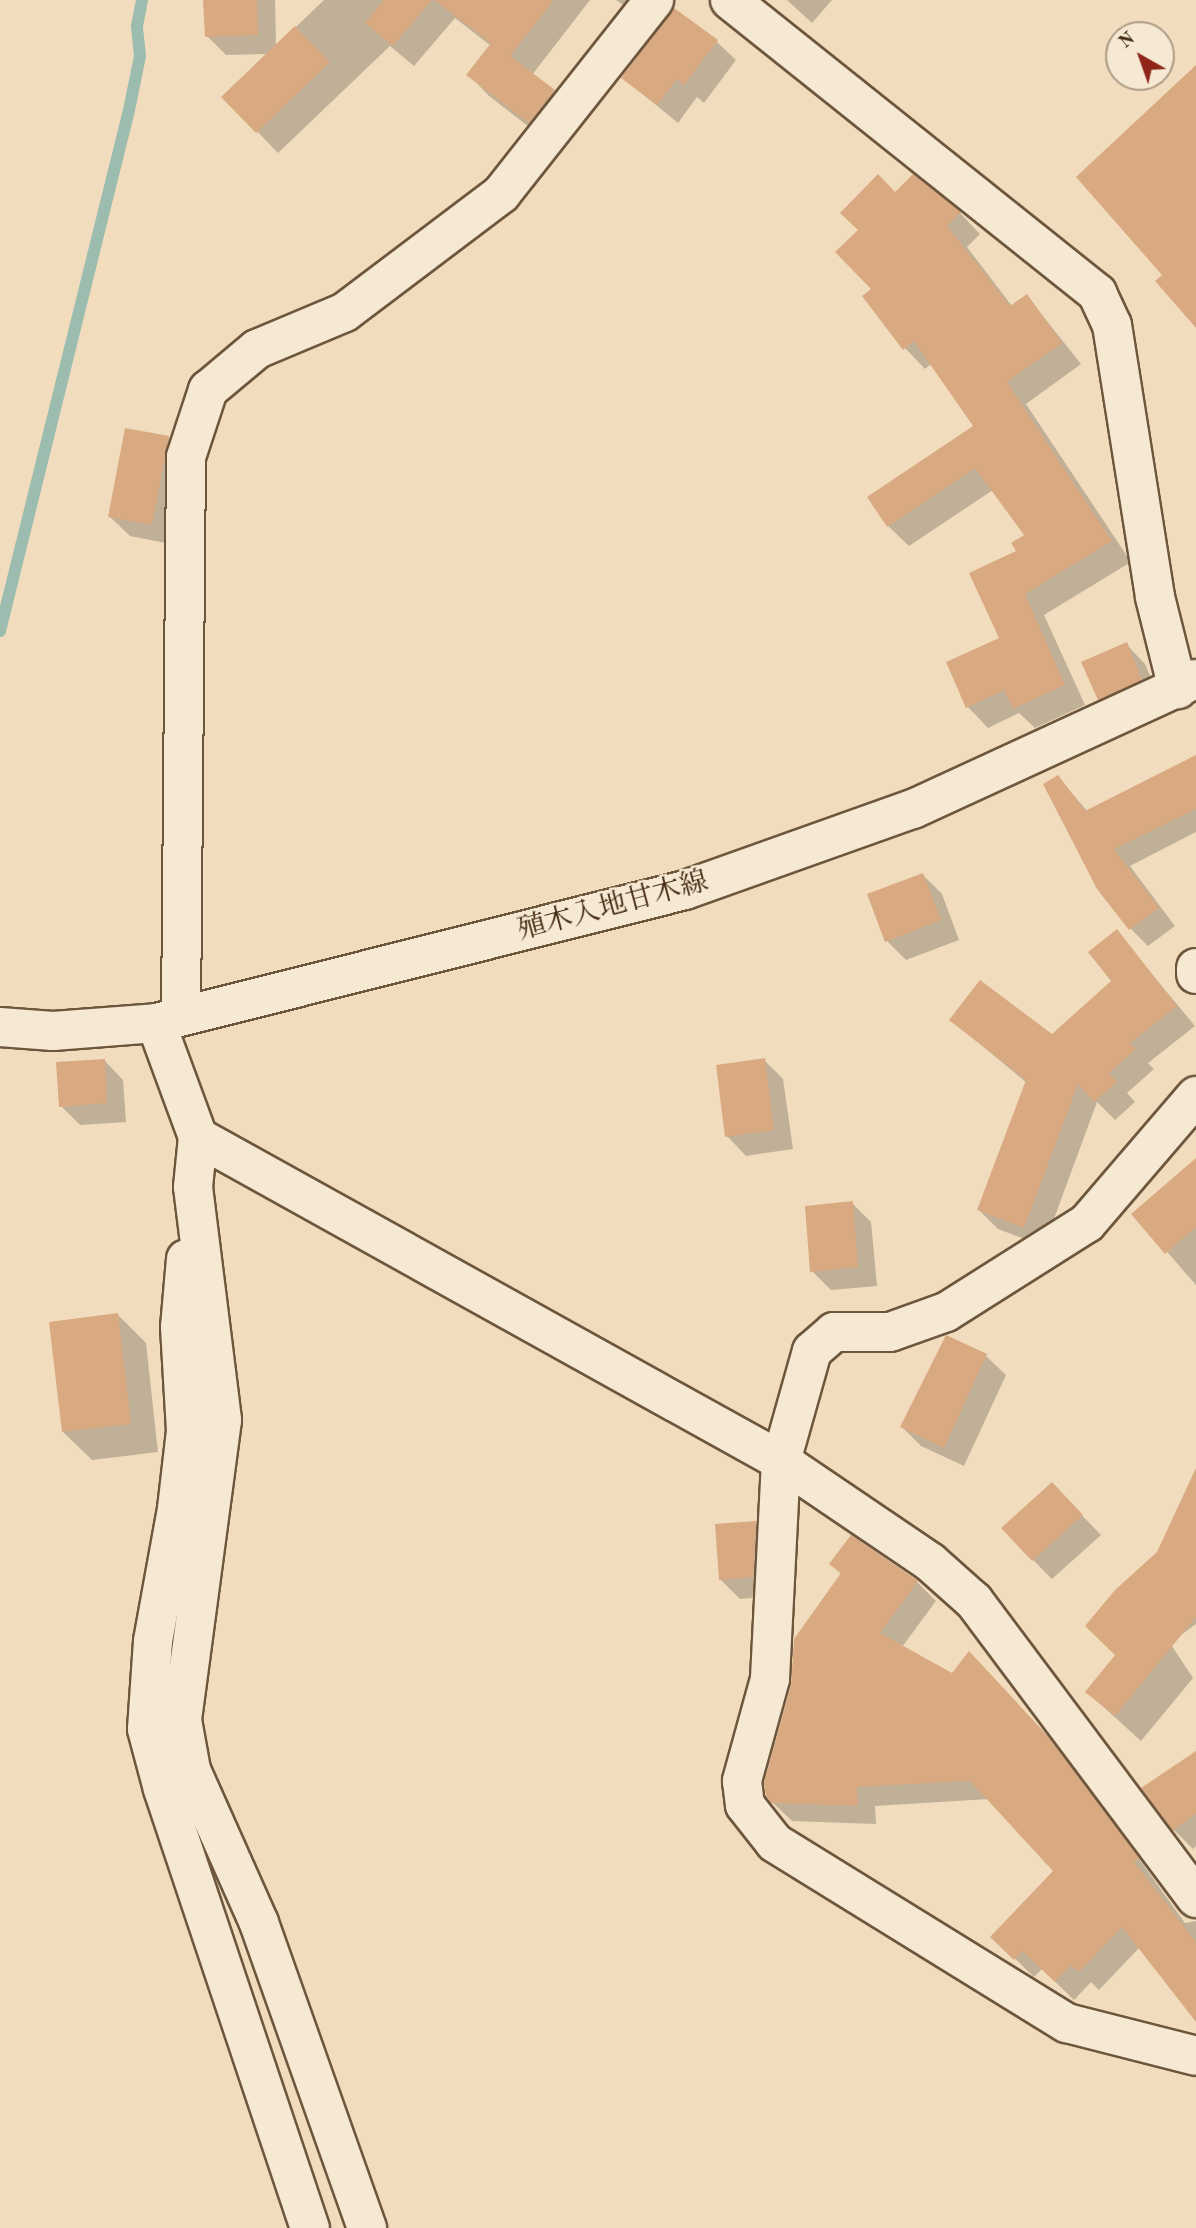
<!DOCTYPE html>
<meta charset="utf-8">
<style>
body{margin:0}
#map{position:relative;width:1196px;height:2228px;overflow:hidden;background:#f1ddbd;font-family:"Old Standard TT","Noto Serif JP",serif}
div>[style]{position:absolute}
.shadow>*{inset:0;background:#0003}
.stream>*{height:12px;margin:-6px;padding:0 6px;transform-origin:6px;border-radius:6px;background:#9bbcaf}
.building>*{inset:0;background:#d9a982}
.roads{filter:drop-shadow(2px 0 #6e563d) drop-shadow(-2px 0 #6e563d) drop-shadow(0 2px #6e563d) drop-shadow(0 -2px #6e563d)}
.minor>*{height:38px;margin:-19px;padding:0 19px;transform-origin:19px;border-radius:19px;background:#f6e9d4}
.secondary>*{height:38px;margin:-19px;padding:0 19px;transform-origin:19px;border-radius:19px;background:#f6e9d4}
span{translate:-50% -50%;white-space:nowrap;text-align:center;line-height:1.15;-webkit-text-stroke:5px #f6e9d4;paint-order:stroke}
.street-label{font-size:28px;color:#422912}
.north{position:absolute;left:1105px;top:21px;width:70px;height:70px;box-sizing:border-box;background:#f6e9d4;border:2px solid #ae9c86;border-radius:50%;rotate:320deg;font-size:19px;font-weight:700;line-height:28px;text-align:center;color:#422912}
.north::after{content:'';display:block;margin:auto;width:24px;height:32px;background:#8f2418;clip-path:polygon(50% 0,100% 100%,50% 72%,0 100%)}
</style>
<div id="map">
<div class="shadow">
<div style="clip-path:polygon(205px 0,275px 0,276px 46px,324px 0,590px 0,532px 75px,574px 112px,550px 143px,489px 96px,469px 75px,491px 46px,455px 18px,414px 66px,390px 46px,278px 153px,224px 97px,268px 54px,226px 55px,207px 36px)"></div>
<div style="clip-path:polygon(616px 0,655px 0,642px 18px)"></div>
<div style="clip-path:polygon(787px 0,832px 0,812px 23px)"></div>
<div style="clip-path:polygon(716px 41px,736px 60px,704px 103px,697px 97px,678px 123px,623px 78px)"></div>
<div style="clip-path:polygon(895px 194px,960px 213px,980px 234px,967px 247px,1012px 306px,1027px 296px,1081px 364px,1026px 404px,1131px 562px,1044px 615px,1085px 705px,1035px 728px,1019px 713px,988px 728px,968px 707px,1002px 639px,1018px 552px,1026px 536px,993px 490px,909px 546px,888px 526px,976px 426px,932px 363px,925px 369px,905px 348px,874px 289px)"></div>
<div style="clip-path:polygon(169px 438px,188px 457px,171px 544px,130px 536px,110px 517px)"></div>
<div style="clip-path:polygon(1126px 644px,1145px 664px,1160px 699px,1119px 718px,1099px 699px)"></div>
<div style="clip-path:polygon(1196px 757px,1196px 832px,1130px 866px,1175px 926px,1148px 946px,1131px 929px,1058px 777px,1088px 812px)"></div>
<div style="clip-path:polygon(923px 875px,942px 894px,959px 940px,906px 960px,887px 941px)"></div>
<div style="clip-path:polygon(1117px 932px,1195px 1026px,1148px 1063px,1154px 1069px,1127px 1093px,1135px 1102px,1115px 1120px,1097px 1102px,1044px 1246px,998px 1229px,979px 1210px,1027px 1083px,951px 1020px,1052px 1037px,1113px 981px)"></div>
<div style="clip-path:polygon(104px 1060px,123px 1080px,126px 1122px,80px 1125px,61px 1106px)"></div>
<div style="clip-path:polygon(764px 1060px,783px 1079px,793px 1149px,746px 1156px,727px 1136px)"></div>
<div style="clip-path:polygon(1196px 1164px,1196px 1285px,1134px 1214px)"></div>
<div style="clip-path:polygon(852px 1203px,871px 1222px,877px 1286px,831px 1290px,812px 1271px)"></div>
<div style="clip-path:polygon(118px 1315px,146px 1343px,158px 1452px,92px 1460px,63px 1432px)"></div>
<div style="clip-path:polygon(947px 1338px,986px 1356px,1006px 1375px,964px 1466px,921px 1446px,902px 1427px)"></div>
<div style="clip-path:polygon(1071px 1504px,1101px 1535px,1052px 1579px,1033px 1560px)"></div>
<div style="clip-path:polygon(1196px 1520px,1196px 1624px,1170px 1643px,1193px 1678px,1141px 1741px,1087px 1692px,1117px 1655px)"></div>
<div style="clip-path:polygon(755px 1523px,775px 1542px,772px 1596px,740px 1599px,720px 1579px)"></div>
<div style="clip-path:polygon(831px 1564px,917px 1582px,936px 1601px,902px 1647px,952px 1676px,988px 1672px,1064px 1754px,1185px 1923px,1196px 1921px,1196px 2019px,1140px 1947px,1099px 1990px,1091px 1982px,1074px 2000px,1042px 1969px,1034px 1977px,993px 1937px,1056px 1871px,989px 1799px,875px 1806px,876px 1824px,792px 1821px,772px 1802px,842px 1575px)"></div>
<div style="clip-path:polygon(1196px 1753px,1196px 1846px,1193px 1849px,1174px 1830px)"></div>
</div>
<div class="stream">
<div style="left:0;top:631px;width:537px;rotate:-76.09deg"></div>
<div style="left:129px;top:110px;width:55px;rotate:-78.5deg"></div>
<div style="left:140px;top:56px;width:30px;rotate:-96deg"></div>
<div style="left:137px;top:26px;width:26px;rotate:-79deg"></div>
</div>
<div class="building">
<div style="clip-path:polygon(203px 0,257px 0,258px 35px,205px 37px)"></div>
<div style="clip-path:polygon(384px 0,432px 0,393px 46px,365px 23px)"></div>
<div style="clip-path:polygon(434px 0,554px 0,510px 56px,555px 90px,529px 123px,466px 75px,491px 43px)"></div>
<div style="clip-path:polygon(674px 8px,718px 40px,684px 85px,677px 79px,657px 105px,621px 78px)"></div>
<div style="clip-path:polygon(295px 26px,330px 62px,256px 133px,221px 97px)"></div>
<div style="clip-path:polygon(1196px 65px,1196px 328px,1155px 281px,1162px 275px,1076px 177px)"></div>
<div style="clip-path:polygon(878px 174px,895px 192px,913px 174px,961px 212px,947px 226px,1010px 306px,1027px 294px,1062px 343px,1007px 382px,1112px 541px,1025px 594px,1065px 685px,1013px 709px,1004px 690px,966px 708px,946px 662px,999px 638px,969px 573px,1016px 551px,1011px 543px,1024px 535px,975px 468px,887px 527px,867px 497px,973px 426px,914px 341px,903px 350px,862px 296px,871px 289px,835px 252px,858px 230px,840px 213px)"></div>
<div style="clip-path:polygon(125px 428px,169px 436px,152px 525px,108px 517px)"></div>
<div style="clip-path:polygon(1127px 642px,1142px 680px,1098px 700px,1081px 662px)"></div>
<div style="clip-path:polygon(1196px 755px,1196px 809px,1114px 849px,1159px 908px,1129px 930px,1097px 889px,1043px 784px,1058px 775px,1085px 811px)"></div>
<div style="clip-path:polygon(923px 873px,941px 920px,885px 942px,867px 894px)"></div>
<div style="clip-path:polygon(1117px 929px,1177px 1006px,1130px 1043px,1136px 1049px,1109px 1073px,1117px 1082px,1094px 1102px,1078px 1084px,1024px 1228px,977px 1210px,1026px 1080px,949px 1020px,980px 980px,1052px 1034px,1111px 981px,1088px 952px)"></div>
<div style="clip-path:polygon(765px 1058px,774px 1130px,725px 1137px,716px 1065px)"></div>
<div style="clip-path:polygon(105px 1059px,107px 1103px,59px 1107px,56px 1062px)"></div>
<div style="clip-path:polygon(1196px 1158px,1196px 1227px,1165px 1254px,1131px 1214px)"></div>
<div style="clip-path:polygon(853px 1201px,858px 1267px,810px 1272px,805px 1206px)"></div>
<div style="clip-path:polygon(118px 1313px,131px 1424px,62px 1432px,49px 1322px)"></div>
<div style="clip-path:polygon(946px 1335px,987px 1354px,944px 1448px,900px 1427px)"></div>
<div style="clip-path:polygon(1196px 1468px,1196px 1617px,1115px 1716px,1085px 1692px,1115px 1655px,1085px 1626px,1115px 1590px,1157px 1552px)"></div>
<div style="clip-path:polygon(1052px 1482px,1083px 1515px,1032px 1561px,1001px 1528px)"></div>
<div style="clip-path:polygon(756px 1521px,753px 1577px,719px 1580px,715px 1524px)"></div>
<div style="clip-path:polygon(851px 1535px,918px 1581px,880px 1633px,952px 1673px,969px 1651px,1045px 1733px,1139px 1858px,1134px 1862px,1196px 1942px,1196px 2022px,1122px 1927px,1079px 1972px,1071px 1965px,1055px 1982px,1022px 1951px,1014px 1960px,990px 1937px,1053px 1871px,970px 1781px,857px 1787px,858px 1806px,771px 1803px,766px 1796px,764px 1783px,791px 1685px,794px 1639px,841px 1573px,829px 1564px)"></div>
<div style="clip-path:polygon(1196px 1751px,1196px 1813px,1173px 1831px,1141px 1788px)"></div>
</div>
<div class="roads">
<div class="minor">
<div style="left:730px;top:0;width:470px;rotate:38.6deg"></div>
<div style="left:1097px;top:293px;width:35px;rotate:65deg"></div>
<div style="left:1112px;top:325px;width:275px;rotate:81deg"></div>
<div style="left:1155px;top:597px;width:95px;rotate:76deg"></div>
<div style="left:1196px;top:968px;width:6px;rotate:90deg"></div>
<div style="left:181px;top:1016px;width:559px;rotate:-89.49deg"></div>
<div style="left:186px;top:457px;width:71px;rotate:-71.8deg"></div>
<div style="left:208px;top:390px;width:64px;rotate:-39.9deg"></div>
<div style="left:257px;top:349px;width:95px;rotate:-22.8deg"></div>
<div style="left:345px;top:312px;width:196px;rotate:-37.1deg"></div>
<div style="left:501px;top:194px;width:247px;rotate:-51.7deg"></div>
<div style="left:156px;top:1023px;width:121px;rotate:69.8deg"></div>
<div style="left:198px;top:1137px;width:50px;rotate:95.7deg"></div>
<div style="left:193px;top:1187px;width:235px;rotate:82.9deg"></div>
<div style="left:222px;top:1420px;width:303px;rotate:97.6deg"></div>
<div style="left:182px;top:1720px;width:51px;rotate:79.8deg"></div>
<div style="left:191px;top:1770px;width:167px;rotate:66deg"></div>
<div style="left:259px;top:1923px;width:324px;rotate:70.5deg"></div>
<div style="left:1196px;top:1096px;width:167px;rotate:130.6deg"></div>
<div style="left:1087px;top:1223px;width:167px;rotate:147.7deg"></div>
<div style="left:946px;top:1312px;width:59px;rotate:160.3deg"></div>
<div style="left:890px;top:1332px;width:56px;rotate:180deg"></div>
<div style="left:834px;top:1332px;width:29px;rotate:139deg"></div>
<div style="left:812px;top:1351px;width:114px;rotate:105.7deg"></div>
<div style="left:781px;top:1461px;width:218px;rotate:92.9deg"></div>
<div style="left:770px;top:1679px;width:106px;rotate:105.4deg"></div>
<div style="left:742px;top:1781px;width:24px;rotate:83deg"></div>
<div style="left:745px;top:1805px;width:48px;rotate:51.7deg"></div>
<div style="left:775px;top:1843px;width:343px;rotate:31.7deg"></div>
<div style="left:1067px;top:2023px;width:133px;rotate:14.3deg"></div>
<div style="left:198px;top:1137px;width:667px;rotate:29.06deg"></div>
<div style="left:781px;top:1461px;width:180px;rotate:34.1deg"></div>
<div style="left:930px;top:1562px;width:59px;rotate:41.6deg"></div>
<div style="left:974px;top:1601px;width:371px;rotate:53.2deg"></div>
<div style="left:186px;top:1259px;width:68px;rotate:95deg"></div>
<div style="left:180px;top:1327px;width:104px;rotate:86.7deg"></div>
<div style="left:186px;top:1431px;width:79px;rotate:96.6deg"></div>
<div style="left:177px;top:1509px;width:134px;rotate:100.3deg"></div>
<div style="left:153px;top:1641px;width:88px;rotate:93.9deg"></div>
<div style="left:147px;top:1729px;width:62px;rotate:75.1deg"></div>
<div style="left:163px;top:1789px;width:463px;rotate:71.5deg"></div>
</div>
<div class="secondary">
<div style="left:0;top:1027px;width:53px;rotate:4.3deg"></div>
<div style="left:53px;top:1031px;width:103px;rotate:-4.4deg"></div>
<div style="left:156px;top:1023px;width:545px;rotate:-14.11deg"></div>
<div style="left:685px;top:890px;width:242px;rotate:-19.6deg"></div>
<div style="left:913px;top:809px;width:311px;rotate:-24.7deg"></div>
</div>
</div>
<div class="street-label">
<span style="left:613px;top:907px;rotate:-15deg">殖木入地甘木線</span>
</div>
<div class="north">N</div>
</div>
